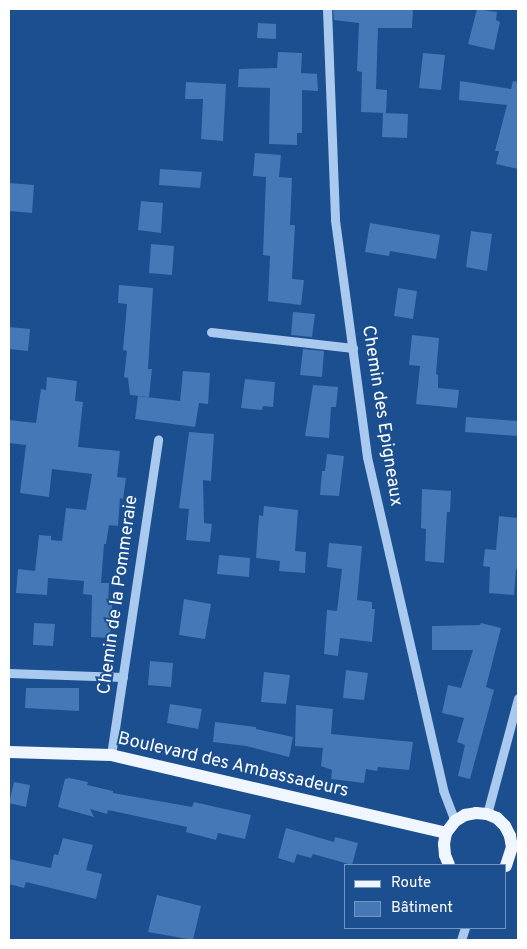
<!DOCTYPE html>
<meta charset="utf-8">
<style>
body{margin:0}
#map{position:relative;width:527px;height:949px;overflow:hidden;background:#1b4f8f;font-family:Overpass,sans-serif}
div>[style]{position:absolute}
.building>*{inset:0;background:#4478b7}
.minor>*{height:9px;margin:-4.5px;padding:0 4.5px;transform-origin:4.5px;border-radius:4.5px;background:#a9c9ee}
.major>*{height:12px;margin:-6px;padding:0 6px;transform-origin:6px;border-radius:6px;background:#f0f6ff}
span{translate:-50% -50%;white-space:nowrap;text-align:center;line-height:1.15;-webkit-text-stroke:4px #1b4f8f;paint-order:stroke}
.street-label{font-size:18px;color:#fff}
.frame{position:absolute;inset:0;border:10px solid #fff;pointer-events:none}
.legend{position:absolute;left:344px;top:864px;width:162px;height:65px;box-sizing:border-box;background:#1b4f8f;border:1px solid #7695bc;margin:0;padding:6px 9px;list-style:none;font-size:15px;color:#fff}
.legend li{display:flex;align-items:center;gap:10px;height:25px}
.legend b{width:25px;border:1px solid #7695bc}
</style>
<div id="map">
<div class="building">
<div style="clip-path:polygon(333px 9px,413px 9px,412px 28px,378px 28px,376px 89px,387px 90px,386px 113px,361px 112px,362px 72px,357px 71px,359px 23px,334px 20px)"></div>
<div style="clip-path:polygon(477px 9px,497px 12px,496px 20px,500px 22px,494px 50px,468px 44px)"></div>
<div style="clip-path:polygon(258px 23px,276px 24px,276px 39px,257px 38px)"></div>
<div style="clip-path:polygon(278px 52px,302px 53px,301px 73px,317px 74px,318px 91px,302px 90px,302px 133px,297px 133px,297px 145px,269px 144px,270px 88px,238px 87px,239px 69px,277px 68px)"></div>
<div style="clip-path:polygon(423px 53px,445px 55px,441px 90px,419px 88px)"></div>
<div style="clip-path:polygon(460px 81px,511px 89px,513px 81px,518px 82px,518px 169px,496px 164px,499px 151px,495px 151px,507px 105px,459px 100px)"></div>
<div style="clip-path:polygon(186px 82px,226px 84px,223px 141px,201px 139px,203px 99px,185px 99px)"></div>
<div style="clip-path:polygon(383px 113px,408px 114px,407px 138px,382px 137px)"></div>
<div style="clip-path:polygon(255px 153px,281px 155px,279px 177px,292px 178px,290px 225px,295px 225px,292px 279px,304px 280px,301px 305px,268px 301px,270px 256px,263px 255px,266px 177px,253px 176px)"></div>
<div style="clip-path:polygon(160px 169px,202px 172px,200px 188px,159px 185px)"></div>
<div style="clip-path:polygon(9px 183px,34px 185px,32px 213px,9px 211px)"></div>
<div style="clip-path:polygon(141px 201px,163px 203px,161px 233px,138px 230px)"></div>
<div style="clip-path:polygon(370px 223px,440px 235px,436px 259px,390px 251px,389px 256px,365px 252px)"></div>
<div style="clip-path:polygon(471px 231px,492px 234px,487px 271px,466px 267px)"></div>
<div style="clip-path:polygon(151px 244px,174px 246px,172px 275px,149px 273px)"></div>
<div style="clip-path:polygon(119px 285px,153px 288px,148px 369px,152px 369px,149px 397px,130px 395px,128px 378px,124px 377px,127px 351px,123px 350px,127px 304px,118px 303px)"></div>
<div style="clip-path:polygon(398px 288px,417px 291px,413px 319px,394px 316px)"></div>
<div style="clip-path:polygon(293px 312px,315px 314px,312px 337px,291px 335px)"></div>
<div style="clip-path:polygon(9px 327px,30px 329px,28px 351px,9px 349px)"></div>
<div style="clip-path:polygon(412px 335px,439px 338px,436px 374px,438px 375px,438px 388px,459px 390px,457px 408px,416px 404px,420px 366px,409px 365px)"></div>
<div style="clip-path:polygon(303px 349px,324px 351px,322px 377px,300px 375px)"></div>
<div style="clip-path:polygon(183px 371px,210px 373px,208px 404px,199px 403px,195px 427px,135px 419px,138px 396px,180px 401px)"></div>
<div style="clip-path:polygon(47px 377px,77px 381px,75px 401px,83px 402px,78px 447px,120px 451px,117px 477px,126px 478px,123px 499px,120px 498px,118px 526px,109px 525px,106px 544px,104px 544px,101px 583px,109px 583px,108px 605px,112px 605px,110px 638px,91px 637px,92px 595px,83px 594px,84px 581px,48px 578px,47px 595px,16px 593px,18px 569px,35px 571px,39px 535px,51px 536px,51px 540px,62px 541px,66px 508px,86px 510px,92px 474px,52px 469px,49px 497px,20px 493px,26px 445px,9px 443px,9px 420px,36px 423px,41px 389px,46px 390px)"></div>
<div style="clip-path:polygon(245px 379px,275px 382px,273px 407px,263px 406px,262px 410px,241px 408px)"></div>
<div style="clip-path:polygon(313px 385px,338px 387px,336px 407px,331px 407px,329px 438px,305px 436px)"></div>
<div style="clip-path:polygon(466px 417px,518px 421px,518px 436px,465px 432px)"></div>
<div style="clip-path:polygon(189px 432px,214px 434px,211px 481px,203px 480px,204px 523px,212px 524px,210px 542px,186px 540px,189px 509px,179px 508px)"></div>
<div style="clip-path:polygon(327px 454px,344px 456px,339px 496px,320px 495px,322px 471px,325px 471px)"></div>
<div style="clip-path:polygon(422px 489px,451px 491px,450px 512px,447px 512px,444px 563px,425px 561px,426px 529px,421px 528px)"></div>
<div style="clip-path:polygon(264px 506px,298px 510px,295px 551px,306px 552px,305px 573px,279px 571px,280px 561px,256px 558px,259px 515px,263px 516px)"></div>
<div style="clip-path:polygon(499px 516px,518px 518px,518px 569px,516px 569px,514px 595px,489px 593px,490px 567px,483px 566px,485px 549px,496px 550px)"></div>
<div style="clip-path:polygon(329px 543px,362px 546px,357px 600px,372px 602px,372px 609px,375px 609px,372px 642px,340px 638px,338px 656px,324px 654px,327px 610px,337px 611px,342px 569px,327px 567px)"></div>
<div style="clip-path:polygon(219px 555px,250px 558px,249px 577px,217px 574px)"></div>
<div style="clip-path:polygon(184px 599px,211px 604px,205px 639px,179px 635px)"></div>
<div style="clip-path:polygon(34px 623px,55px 624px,53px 646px,33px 645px)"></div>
<div style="clip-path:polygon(481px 623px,501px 628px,486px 687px,494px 690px,470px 779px,458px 776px,465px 745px,457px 742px,464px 718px,442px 713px,448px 685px,461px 688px,473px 650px,432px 650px,432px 626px,480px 625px)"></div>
<div style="clip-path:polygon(150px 661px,173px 663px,171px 687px,148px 685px)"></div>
<div style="clip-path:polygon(346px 670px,368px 673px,364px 700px,343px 698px)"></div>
<div style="clip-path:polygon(264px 672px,290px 675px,286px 704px,261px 702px)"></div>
<div style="clip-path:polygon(26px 688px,79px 688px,79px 711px,25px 708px)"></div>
<div style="clip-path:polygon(170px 704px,202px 709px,198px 729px,167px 723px)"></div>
<div style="clip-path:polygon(296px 705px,333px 709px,331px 734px,413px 742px,409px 770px,378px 767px,377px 771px,366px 769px,364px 783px,331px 779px,332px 770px,321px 766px,323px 748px,295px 746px)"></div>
<div style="clip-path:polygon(215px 722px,256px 727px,256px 729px,293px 737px,289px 757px,246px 746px,213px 742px)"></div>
<div style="clip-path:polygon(69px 778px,88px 782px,87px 785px,113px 791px,113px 793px,192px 807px,194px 802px,251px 815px,245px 839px,218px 833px,216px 840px,186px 832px,187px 827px,108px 810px,107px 814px,90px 809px,94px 817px,58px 807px,65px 779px)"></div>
<div style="clip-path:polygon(14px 782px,30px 785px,26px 807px,9px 803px)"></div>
<div style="clip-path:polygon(286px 828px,334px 842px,335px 837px,358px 843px,352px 865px,313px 854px,311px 858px,297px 854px,294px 863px,278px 858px)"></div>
<div style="clip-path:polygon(63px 838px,93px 845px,86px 870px,102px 874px,96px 899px,26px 882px,24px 888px,9px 884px,9px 859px,51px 868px,54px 854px,58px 855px)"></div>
<div style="clip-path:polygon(157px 895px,201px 906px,193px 940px,148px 932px)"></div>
</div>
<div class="minor">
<div style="left:327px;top:9px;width:211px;rotate:87.8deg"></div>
<div style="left:335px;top:220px;width:239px;rotate:82.3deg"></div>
<div style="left:367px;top:457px;width:342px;rotate:77.1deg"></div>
<div style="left:443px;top:790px;width:33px;rotate:69deg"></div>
<div style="left:211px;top:332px;width:143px;rotate:6.4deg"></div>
<div style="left:9px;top:673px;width:114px;rotate:2deg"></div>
<div style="left:111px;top:755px;width:319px;rotate:-81.5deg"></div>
<div style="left:487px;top:814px;width:120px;rotate:-75deg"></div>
<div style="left:461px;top:940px;width:13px;rotate:-72deg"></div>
</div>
<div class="major">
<div style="left:9px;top:752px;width:102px;rotate:1.7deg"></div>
<div style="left:111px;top:755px;width:344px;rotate:13.1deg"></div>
<div style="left:449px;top:865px;width:11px;rotate:-112deg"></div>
<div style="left:445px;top:855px;width:11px;rotate:-95deg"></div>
<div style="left:444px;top:844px;width:11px;rotate:-80deg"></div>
<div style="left:446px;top:833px;width:15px;rotate:-53deg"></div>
<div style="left:455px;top:821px;width:12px;rotate:-31deg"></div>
<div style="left:465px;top:815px;width:11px;rotate:-10deg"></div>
<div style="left:476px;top:813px;width:11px;rotate:5deg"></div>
<div style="left:487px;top:814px;width:11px;rotate:22deg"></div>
<div style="left:497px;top:818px;width:11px;rotate:45deg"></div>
<div style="left:505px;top:826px;width:11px;rotate:63deg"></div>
<div style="left:510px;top:836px;width:11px;rotate:80deg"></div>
<div style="left:512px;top:847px;width:20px;rotate:108deg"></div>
</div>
<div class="street-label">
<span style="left:381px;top:416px;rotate:81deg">Chemin des Epigneaux</span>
<span style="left:119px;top:595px;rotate:-82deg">Chemin de la Pommeraie</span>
<span style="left:233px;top:766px;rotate:13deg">Boulevard des Ambassadeurs</span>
</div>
<div class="frame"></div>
<ul class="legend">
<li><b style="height:6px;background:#f0f6ff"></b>Route</li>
<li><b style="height:14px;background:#4478b7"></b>Bâtiment</li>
</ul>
</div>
